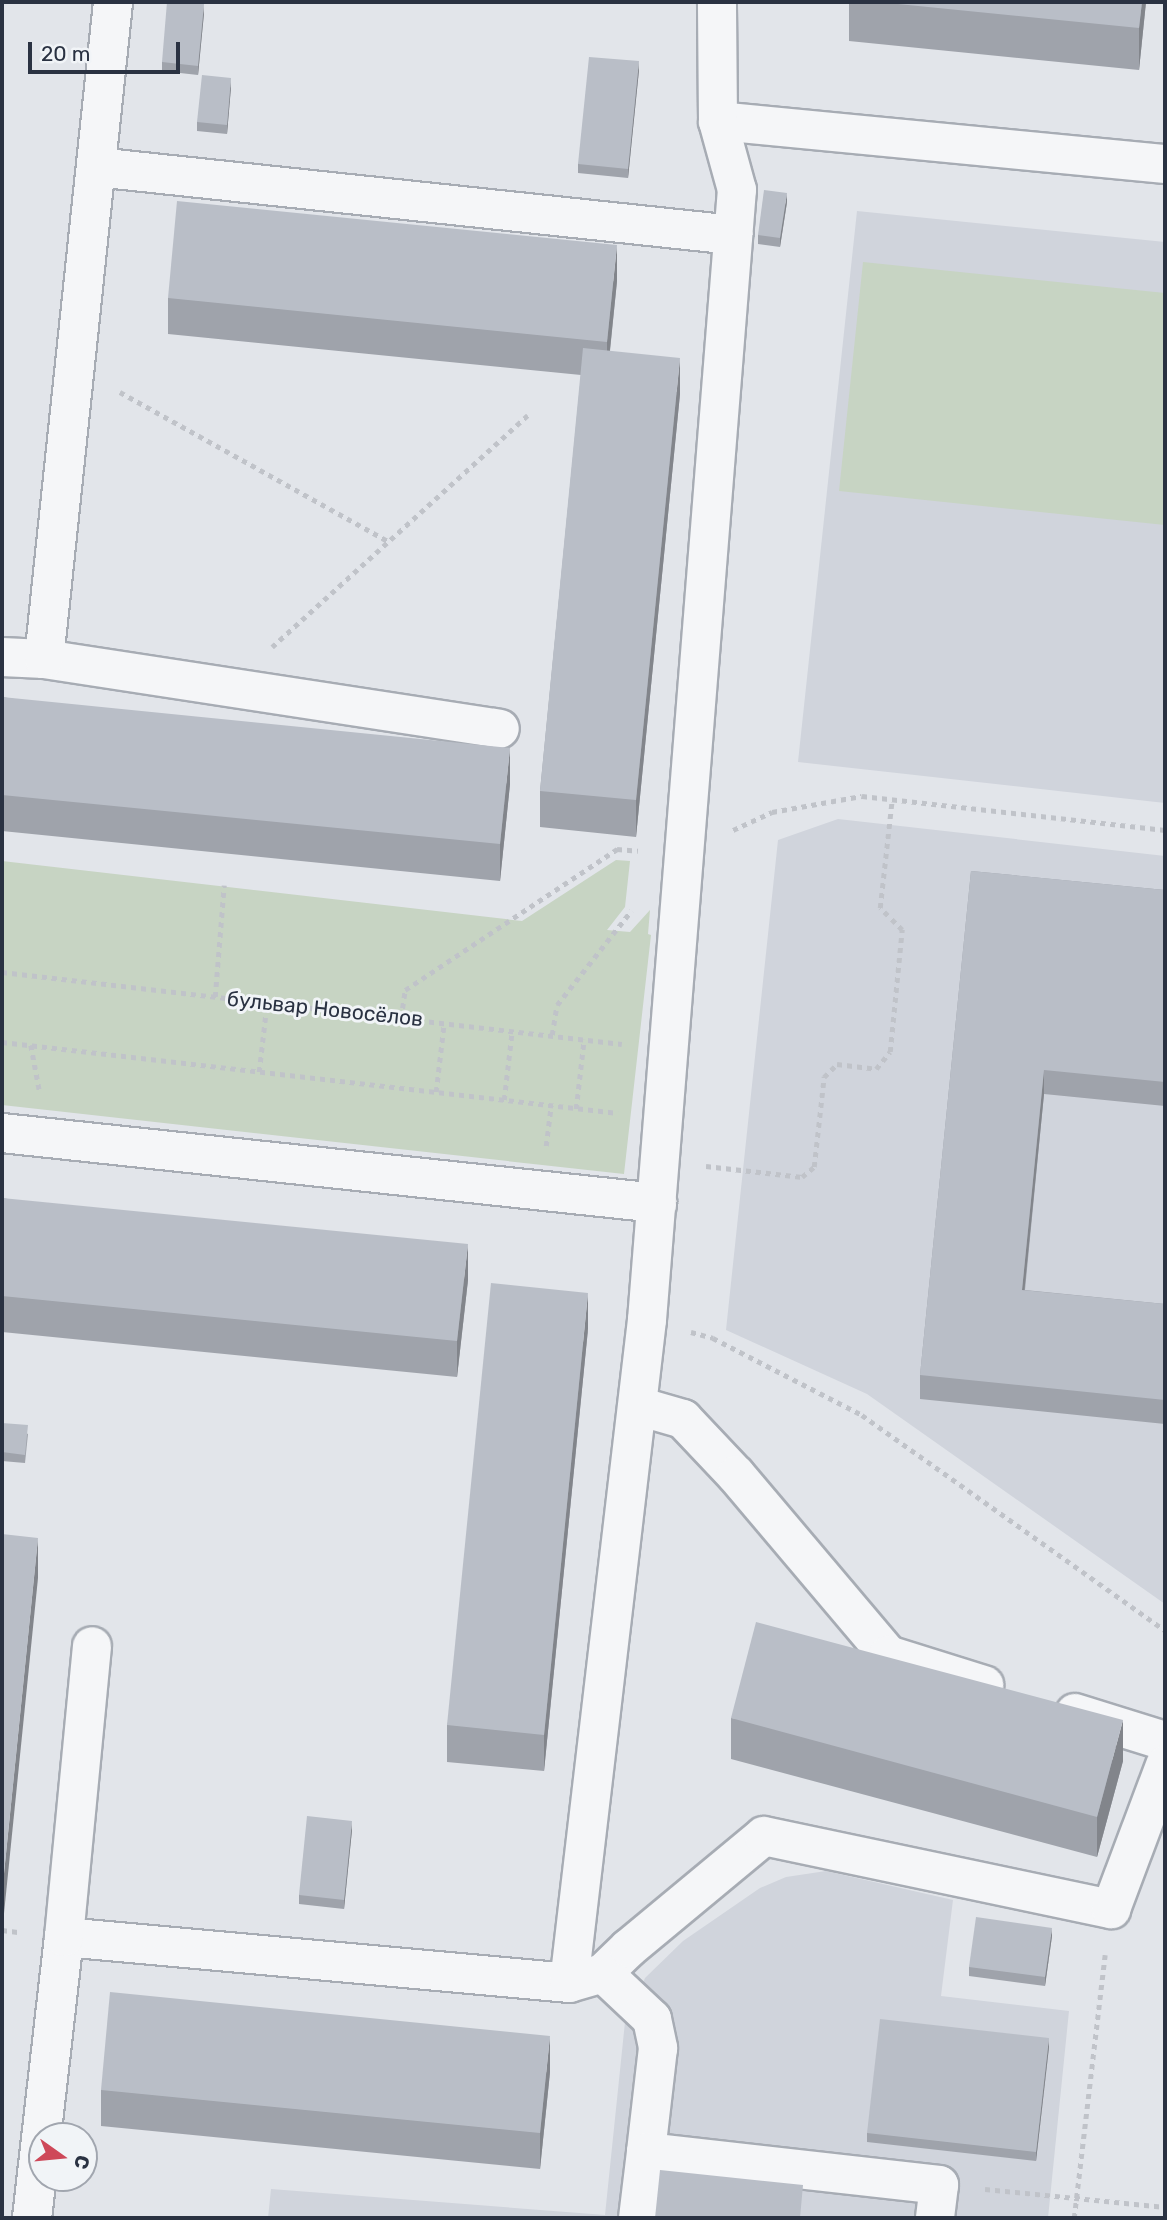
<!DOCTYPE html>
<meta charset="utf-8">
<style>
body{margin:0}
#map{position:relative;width:1167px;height:2220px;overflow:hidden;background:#e2e5ea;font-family:Rubik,sans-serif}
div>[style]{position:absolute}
.built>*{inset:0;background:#d0d4dc}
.green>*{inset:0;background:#c7d4c3}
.path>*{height:4.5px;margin-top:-2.25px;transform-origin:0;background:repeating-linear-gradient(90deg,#c0c3c9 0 5px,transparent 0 10px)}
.roads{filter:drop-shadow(2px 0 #a7acb4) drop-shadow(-2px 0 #a7acb4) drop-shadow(0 2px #a7acb4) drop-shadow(0 -2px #a7acb4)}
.minor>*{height:38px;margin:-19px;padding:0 19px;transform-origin:19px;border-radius:19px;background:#f5f6f8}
.wall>*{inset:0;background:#9fa3ab}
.shaded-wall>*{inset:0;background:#82858b}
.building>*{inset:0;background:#b9bec7}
span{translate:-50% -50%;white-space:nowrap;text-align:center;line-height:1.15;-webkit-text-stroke:6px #f1f4f7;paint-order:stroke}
.street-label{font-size:21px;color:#2a3242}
.frame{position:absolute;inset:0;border:4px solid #2a3242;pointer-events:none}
.north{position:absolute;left:28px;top:2122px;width:70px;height:70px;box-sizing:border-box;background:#f1f4f7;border:2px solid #a1a6af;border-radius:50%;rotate:105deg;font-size:19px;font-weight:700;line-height:28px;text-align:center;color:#2a3242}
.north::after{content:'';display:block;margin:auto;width:24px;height:32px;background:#ce4859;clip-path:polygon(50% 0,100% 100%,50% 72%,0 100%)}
.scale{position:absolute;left:28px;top:42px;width:152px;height:32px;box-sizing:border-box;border:4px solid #2a3242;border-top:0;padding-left:9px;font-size:21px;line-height:24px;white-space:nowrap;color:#2a3242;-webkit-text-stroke:5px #f1f4f7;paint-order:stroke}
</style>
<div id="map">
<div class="built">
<div style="clip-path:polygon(857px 211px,1165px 242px,1165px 803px,798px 762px)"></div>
<div style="clip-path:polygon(838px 819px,1165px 856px,1165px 1604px,867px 1394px,726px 1330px,778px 840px)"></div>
<div style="clip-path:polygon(826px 1871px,953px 1900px,941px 1996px,1069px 2011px,1048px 2218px,268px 2218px,271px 2189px,605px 2215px,625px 2022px,645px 1978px,683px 1941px,760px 1888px,786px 1877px)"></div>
</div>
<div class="green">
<div style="clip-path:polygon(863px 262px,1165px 293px,1165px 525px,839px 491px)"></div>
<div style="clip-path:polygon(616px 860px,630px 861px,625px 907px,607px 930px,630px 932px,650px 910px,648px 934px,651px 935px,624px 1174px,2px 1105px,2px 861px,522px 921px)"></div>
</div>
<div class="path">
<div style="left:120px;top:392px;width:307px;rotate:29.1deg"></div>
<div style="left:272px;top:647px;width:345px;rotate:-42.2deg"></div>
<div style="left:733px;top:830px;width:43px;rotate:-24.8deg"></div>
<div style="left:772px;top:812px;width:91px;rotate:-10.1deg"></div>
<div style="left:862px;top:796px;width:305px;rotate:6.4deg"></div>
<div style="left:2px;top:972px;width:624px;rotate:6.62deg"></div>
<div style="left:215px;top:997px;width:112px;rotate:-85.4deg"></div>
<div style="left:401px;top:1018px;width:28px;rotate:-82deg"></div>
<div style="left:405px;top:990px;width:255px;rotate:-33.6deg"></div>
<div style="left:617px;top:849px;width:21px;rotate:5deg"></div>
<div style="left:552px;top:1035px;width:30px;rotate:-81deg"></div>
<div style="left:557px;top:1005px;width:120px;rotate:-51.8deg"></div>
<div style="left:2px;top:1042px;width:620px;rotate:6.57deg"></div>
<div style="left:31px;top:1045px;width:49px;rotate:79.4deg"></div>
<div style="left:259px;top:1072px;width:70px;rotate:-83.5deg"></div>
<div style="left:436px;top:1092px;width:69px;rotate:-83.4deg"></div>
<div style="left:504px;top:1100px;width:69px;rotate:-83.4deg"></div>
<div style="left:576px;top:1109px;width:70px;rotate:-83.5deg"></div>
<div style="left:546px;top:1146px;width:41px;rotate:-83deg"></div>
<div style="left:706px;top:1166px;width:97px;rotate:6.5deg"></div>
<div style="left:802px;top:1177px;width:16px;rotate:-40deg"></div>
<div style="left:814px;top:1167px;width:91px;rotate:-83.7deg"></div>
<div style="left:824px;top:1077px;width:18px;rotate:-45deg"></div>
<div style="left:837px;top:1064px;width:39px;rotate:7deg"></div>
<div style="left:876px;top:1069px;width:22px;rotate:-51deg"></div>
<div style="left:890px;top:1052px;width:123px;rotate:-84.4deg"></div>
<div style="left:902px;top:930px;width:31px;rotate:-135deg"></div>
<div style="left:880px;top:908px;width:109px;rotate:-83.7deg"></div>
<div style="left:691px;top:1332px;width:23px;rotate:15deg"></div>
<div style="left:713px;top:1338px;width:168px;rotate:27.3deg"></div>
<div style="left:862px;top:1415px;width:372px;rotate:35.4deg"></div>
<div style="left:2px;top:1930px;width:16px;rotate:7deg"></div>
<div style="left:985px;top:2189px;width:181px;rotate:5.7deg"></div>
<div style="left:1074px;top:2218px;width:265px;rotate:-83.3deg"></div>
</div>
<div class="roads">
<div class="minor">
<div style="left:718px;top:121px;width:449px;rotate:5.5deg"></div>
<div style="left:96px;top:167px;width:641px;rotate:6.09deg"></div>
<div style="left:2px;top:657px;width:42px;rotate:2.7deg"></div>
<div style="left:44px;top:659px;width:461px;rotate:8.7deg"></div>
<div style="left:44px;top:659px;width:661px;rotate:-84deg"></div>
<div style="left:2px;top:1133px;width:659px;rotate:6.1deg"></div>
<div style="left:638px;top:1406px;width:47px;rotate:16.1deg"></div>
<div style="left:683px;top:1419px;width:77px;rotate:46.6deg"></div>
<div style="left:736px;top:1475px;width:236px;rotate:49.8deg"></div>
<div style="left:888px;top:1655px;width:101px;rotate:17.4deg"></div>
<div style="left:1075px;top:1713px;width:94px;rotate:17.3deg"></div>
<div style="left:64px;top:1937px;width:507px;rotate:5.2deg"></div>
<div style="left:569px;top:1983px;width:668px;rotate:-83.29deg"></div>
<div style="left:647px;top:1320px;width:1134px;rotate:-85.45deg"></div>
<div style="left:737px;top:190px;width:72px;rotate:-105.4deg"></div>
<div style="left:718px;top:121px;width:119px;rotate:-90.5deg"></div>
<div style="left:603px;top:1973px;width:67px;rotate:43.2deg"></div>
<div style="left:652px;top:2019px;width:30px;rotate:78deg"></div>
<div style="left:658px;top:2048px;width:105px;rotate:96.6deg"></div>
<div style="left:646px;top:2152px;width:295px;rotate:6.4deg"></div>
<div style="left:939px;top:2185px;width:33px;rotate:97deg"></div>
<div style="left:569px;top:1983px;width:35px;rotate:-16deg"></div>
<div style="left:603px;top:1973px;width:36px;rotate:-44deg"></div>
<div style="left:629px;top:1948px;width:175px;rotate:-39.7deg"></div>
<div style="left:764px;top:1836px;width:355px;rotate:11.9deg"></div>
<div style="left:1111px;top:1909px;width:154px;rotate:-69.4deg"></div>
<div style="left:32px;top:2218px;width:283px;rotate:-83.5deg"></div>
<div style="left:64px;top:1937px;width:292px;rotate:-84.5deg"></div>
<div style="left:638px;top:2218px;width:66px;rotate:-83.1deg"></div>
</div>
</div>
<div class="wall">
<div style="clip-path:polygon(849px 2px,1146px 2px,1139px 70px,849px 41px)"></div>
<div style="clip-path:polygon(204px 13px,198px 75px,162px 71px,162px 62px)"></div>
<div style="clip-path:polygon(639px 70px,628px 178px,578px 173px,578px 164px)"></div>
<div style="clip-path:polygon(231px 87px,227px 134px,197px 131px,197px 122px)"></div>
<div style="clip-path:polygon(787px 202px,780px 247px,758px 244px,758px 235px)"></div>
<div style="clip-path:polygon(617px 281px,610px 351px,680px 394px,636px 837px,540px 827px,540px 791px,581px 375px,168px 334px,168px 298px)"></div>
<div style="clip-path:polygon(2px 697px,510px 784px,500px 881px,2px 831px)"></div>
<div style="clip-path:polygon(971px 871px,1165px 890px,1165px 1106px,1044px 1094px,1025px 1290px,1165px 1304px,1165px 1424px,920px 1399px,920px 1375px)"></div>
<div style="clip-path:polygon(2px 1198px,468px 1280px,457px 1377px,2px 1332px)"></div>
<div style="clip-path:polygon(588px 1329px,544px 1771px,447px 1762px,447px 1725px)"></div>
<div style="clip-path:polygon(2px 1423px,28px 1434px,25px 1463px,2px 1461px)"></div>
<div style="clip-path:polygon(731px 1718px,1123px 1761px,1097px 1857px,731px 1759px)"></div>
<div style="clip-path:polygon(352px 1830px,344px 1909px,299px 1904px,299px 1895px)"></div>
<div style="clip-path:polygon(1052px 1936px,1045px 1986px,969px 1976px,969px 1967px)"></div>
<div style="clip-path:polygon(1049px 2047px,1036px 2161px,867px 2142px,867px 2133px)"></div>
<div style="clip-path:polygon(550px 2072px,540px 2169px,101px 2126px,101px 2090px)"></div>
</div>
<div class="shaded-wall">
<div style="clip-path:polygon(1142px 2px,1146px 2px,1139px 70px,1139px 28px)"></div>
<div style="clip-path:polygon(204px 4px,204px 13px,198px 75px,198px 66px)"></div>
<div style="clip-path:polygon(639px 61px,639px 70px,628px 178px,628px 169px)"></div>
<div style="clip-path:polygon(231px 78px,231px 87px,227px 134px,227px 125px)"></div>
<div style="clip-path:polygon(787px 193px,787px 202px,780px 247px,780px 238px)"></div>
<div style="clip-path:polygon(617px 245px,617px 281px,607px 378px,607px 342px)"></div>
<div style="clip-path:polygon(680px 358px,680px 394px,636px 837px,636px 800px)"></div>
<div style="clip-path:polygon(510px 748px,510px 784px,500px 881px,500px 844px)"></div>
<div style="clip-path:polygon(1044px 1070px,1044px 1094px,1022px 1314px,1022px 1290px)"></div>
<div style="clip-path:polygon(468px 1244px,468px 1280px,457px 1377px,457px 1341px)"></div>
<div style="clip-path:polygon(588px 1293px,588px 1329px,544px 1771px,544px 1735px)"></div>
<div style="clip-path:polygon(38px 1538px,38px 1578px,2px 1933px,2px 1893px)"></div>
<div style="clip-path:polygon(1123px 1720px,1123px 1761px,1097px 1857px,1097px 1817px)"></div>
<div style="clip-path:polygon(352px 1821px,352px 1830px,344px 1909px,344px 1900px)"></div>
<div style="clip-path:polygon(1052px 1928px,1052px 1936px,1045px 1986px,1045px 1977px)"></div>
<div style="clip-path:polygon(550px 2036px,550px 2072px,540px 2169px,540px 2133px)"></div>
<div style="clip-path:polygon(1049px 2038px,1049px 2047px,1036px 2161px,1036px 2152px)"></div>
</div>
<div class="building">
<div style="clip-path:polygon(167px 2px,204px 4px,198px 66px,162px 62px)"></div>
<div style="clip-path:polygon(878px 2px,1142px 2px,1139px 28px)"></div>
<div style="clip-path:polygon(589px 57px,639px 61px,628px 169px,578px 164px)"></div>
<div style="clip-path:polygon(202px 75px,231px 78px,227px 125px,197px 122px)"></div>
<div style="clip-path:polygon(764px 190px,787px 193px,780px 238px,758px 235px)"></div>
<div style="clip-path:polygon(177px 201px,617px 245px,607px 342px,168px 298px)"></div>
<div style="clip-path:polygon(583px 348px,680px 358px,636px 800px,540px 791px)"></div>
<div style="clip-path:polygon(2px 697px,510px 748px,500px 844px,2px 795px)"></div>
<div style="clip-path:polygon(971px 871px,1165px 890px,1165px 1082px,1044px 1070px,1022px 1290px,1165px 1304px,1165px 1400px,920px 1375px)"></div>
<div style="clip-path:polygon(2px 1198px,468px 1244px,457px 1341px,2px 1296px)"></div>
<div style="clip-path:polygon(491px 1283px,588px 1293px,544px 1735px,447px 1725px)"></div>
<div style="clip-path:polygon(2px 1423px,28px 1425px,25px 1455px,2px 1452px)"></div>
<div style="clip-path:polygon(2px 1534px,38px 1538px,2px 1893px)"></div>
<div style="clip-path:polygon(756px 1622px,1123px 1720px,1097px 1817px,731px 1718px)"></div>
<div style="clip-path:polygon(307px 1816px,352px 1821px,344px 1900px,299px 1895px)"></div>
<div style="clip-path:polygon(976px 1917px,1052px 1928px,1045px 1977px,969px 1967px)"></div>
<div style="clip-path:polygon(110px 1992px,550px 2036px,540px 2133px,101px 2090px)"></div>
<div style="clip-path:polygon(880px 2019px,1049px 2038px,1036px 2152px,867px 2133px)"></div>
<div style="clip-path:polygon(660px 2170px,803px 2185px,800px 2218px,655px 2218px)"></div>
</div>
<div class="street-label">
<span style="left:325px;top:1009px;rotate:6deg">бульвар Новосёлов</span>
</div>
<div class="frame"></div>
<div class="north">С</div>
<div class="scale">20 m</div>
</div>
